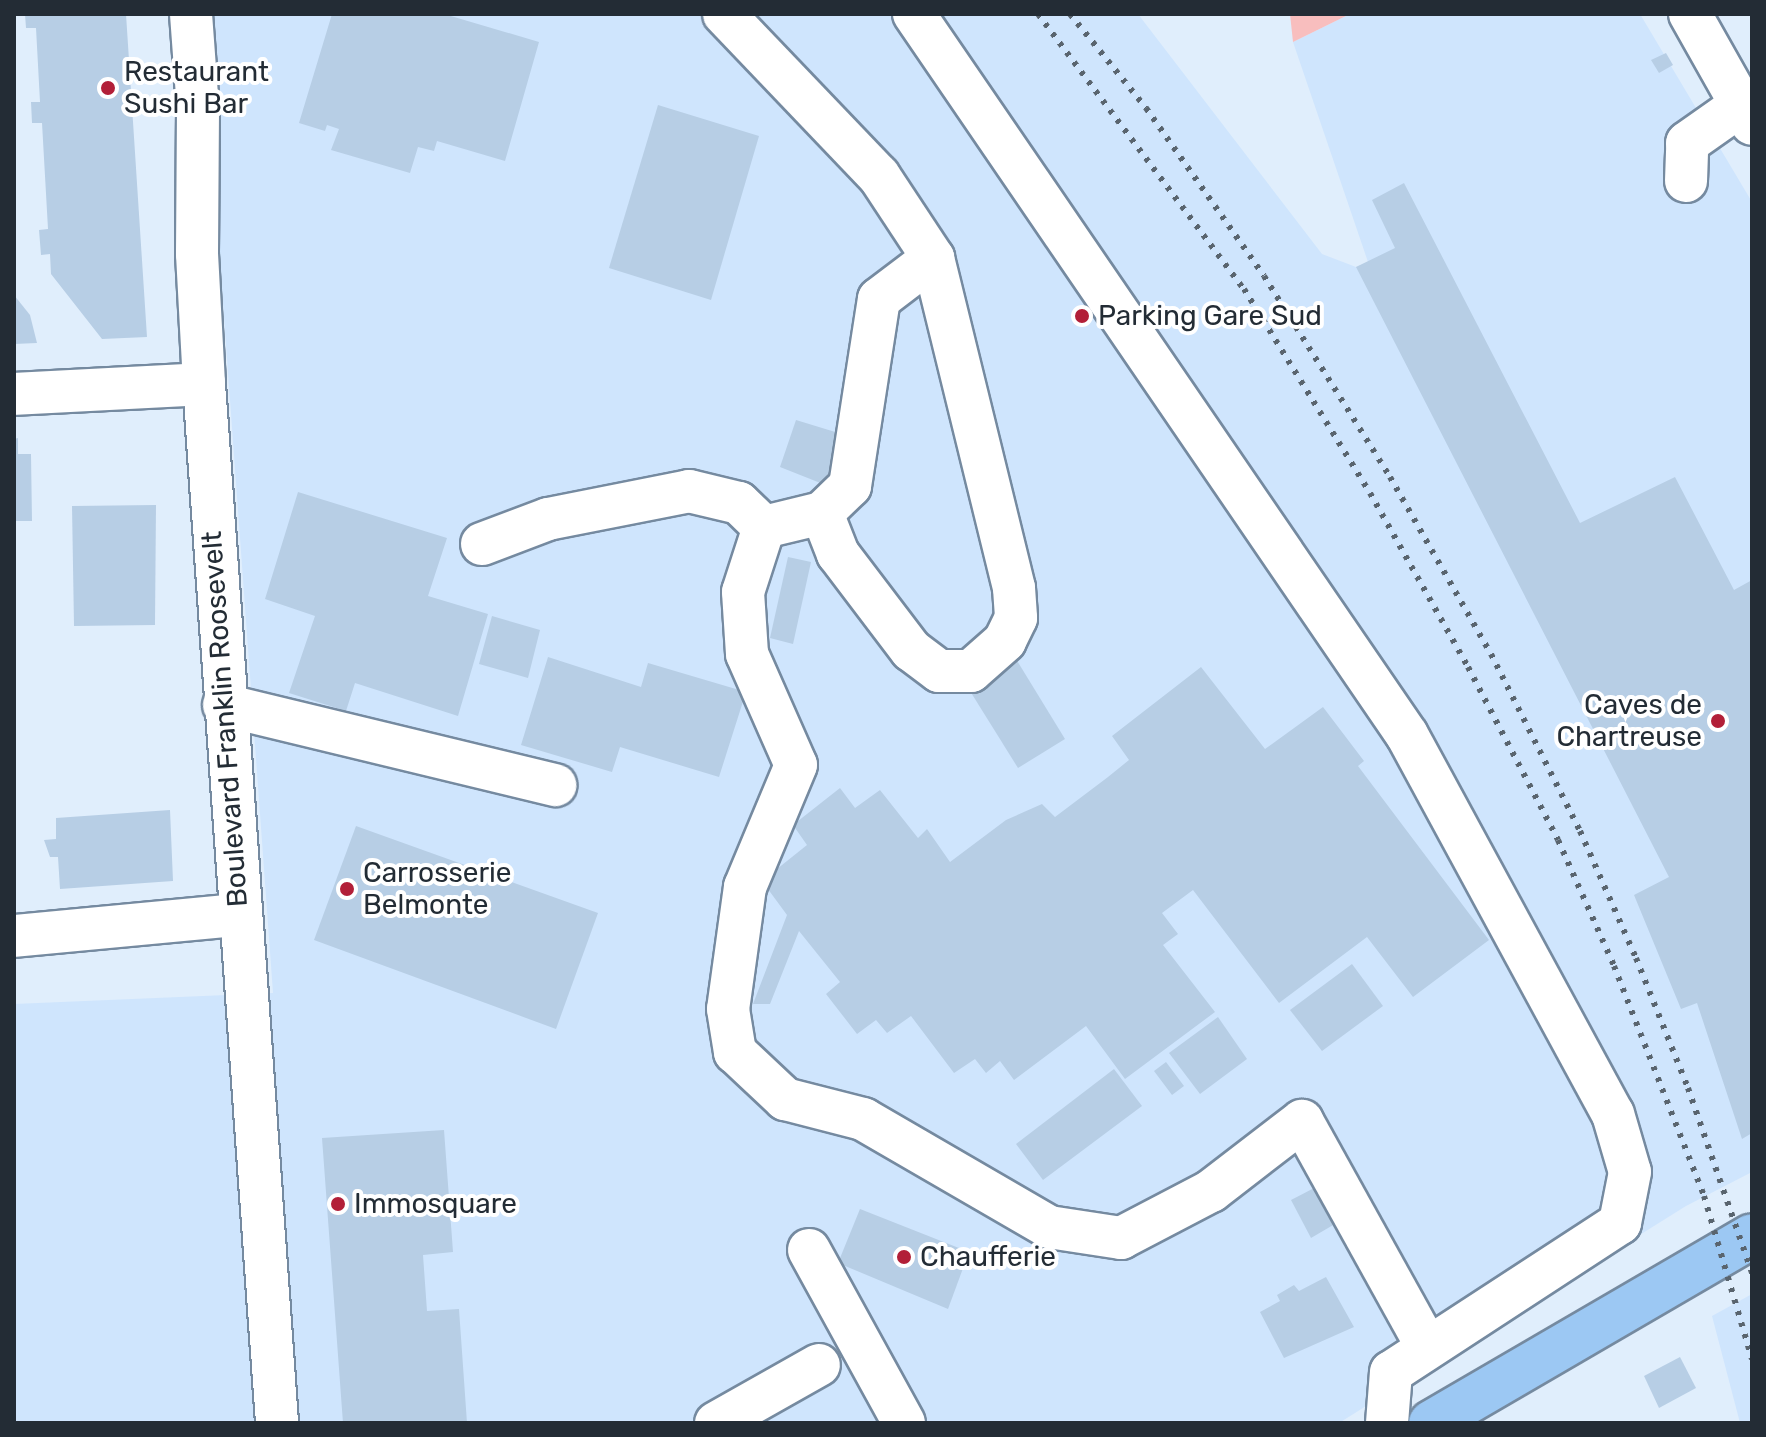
<!DOCTYPE html>
<style>
body{margin:0}
#map{position:relative;width:1766px;height:1437px;overflow:hidden;background:#e0eefc;font-family:Rubik,sans-serif}
div>[style]{position:absolute}
.built>*{inset:0;background:#cfe5fd}
.green>*{inset:0;background:#f8bebe}
.building>*{inset:0;background:#b7cee5}
.roads{filter:drop-shadow(2px 0 #758aa0) drop-shadow(-2px 0 #758aa0) drop-shadow(0 2px #758aa0) drop-shadow(0 -2px #758aa0)}
.minor>*{height:42px;margin:-21px;padding:0 21px;transform-origin:21px;border-radius:21px;background:#fff}
.major>*{height:44px;margin:-22px;padding:0 22px;transform-origin:22px;border-radius:22px;background:#9cc8f3}
.rail>*{height:6px;margin-top:-3px;transform-origin:0;background:repeating-linear-gradient(90deg,#59646e 0 4px,transparent 0 12px)}
.dots>*{width:22px;height:22px;translate:-50% -50%;box-sizing:border-box;border:4px solid #fff;border-radius:50%}
span{translate:-50% -50%;white-space:nowrap;text-align:center;line-height:1.15;-webkit-text-stroke:8px #fff;paint-order:stroke}
.poi-label{font-size:28px;color:#232c35}
.left{translate:0 -50%;text-align:left}
.right{translate:-100% -50%;text-align:right}
.street-label{font-size:28px;color:#232c35}
.frame{position:absolute;inset:0;border:16px solid #232c35;pointer-events:none}
</style>
<div id="map">
<div class="built">
<div style="clip-path:polygon(202px 14px,1138px 14px,1322px 254px,1356px 267px,1368px 262px,1293px 42px,1350px 14px,1640px 14px,1752px 202px,1752px 1172px,1686px 1206px,1339px 1423px,14px 1423px,14px 1004px,273px 993px)"></div>
<div style="clip-path:polygon(1752px 1294px,1752px 1423px,1740px 1423px,1712px 1316px)"></div>
</div>
<div class="green">
<div style="clip-path:polygon(1290px 14px,1350px 14px,1293px 42px)"></div>
</div>
<div class="building">
<div style="clip-path:polygon(25px 14px,126px 14px,147px 337px,102px 339px,51px 274px,50px 254px,41px 255px,39px 230px,48px 229px,42px 123px,32px 123px,31px 102px,40px 102px,36px 28px,26px 28px)"></div>
<div style="clip-path:polygon(332px 14px,444px 14px,539px 42px,505px 161px,437px 141px,434px 151px,418px 147px,410px 173px,331px 150px,339px 129px,327px 125px,325px 131px,299px 123px)"></div>
<div style="clip-path:polygon(1666px 53px,1673px 65px,1659px 73px,1651px 60px)"></div>
<div style="clip-path:polygon(658px 105px,759px 136px,711px 300px,609px 268px)"></div>
<div style="clip-path:polygon(1404px 183px,1580px 523px,1675px 477px,1734px 590px,1752px 580px,1752px 1133px,1742px 1139px,1697px 1003px,1681px 1009px,1634px 895px,1669px 877px,1356px 267px,1395px 248px,1372px 200px)"></div>
<div style="clip-path:polygon(14px 295px,30px 315px,37px 343px,14px 344px)"></div>
<div style="clip-path:polygon(796px 420px,845px 435px,828px 486px,780px 467px)"></div>
<div style="clip-path:polygon(18px 438px,18px 454px,31px 454px,32px 521px,14px 521px,14px 439px)"></div>
<div style="clip-path:polygon(298px 492px,447px 538px,428px 596px,488px 614px,458px 716px,355px 683px,346px 711px,289px 693px,315px 616px,265px 599px)"></div>
<div style="clip-path:polygon(156px 505px,155px 625px,74px 626px,72px 506px)"></div>
<div style="clip-path:polygon(788px 557px,811px 562px,793px 644px,770px 638px)"></div>
<div style="clip-path:polygon(492px 616px,540px 630px,528px 678px,479px 664px)"></div>
<div style="clip-path:polygon(1013px 654px,1065px 739px,1018px 768px,965px 683px)"></div>
<div style="clip-path:polygon(548px 657px,641px 687px,648px 663px,746px 692px,719px 777px,620px 747px,612px 772px,521px 745px)"></div>
<div style="clip-path:polygon(1201px 667px,1265px 749px,1323px 707px,1364px 761px,1358px 766px,1489px 940px,1413px 997px,1367px 937px,1279px 1003px,1193px 890px,1162px 913px,1178px 934px,1163px 945px,1215px 1012px,1125px 1079px,1086px 1026px,1014px 1080px,1000px 1061px,986px 1073px,975px 1059px,954px 1073px,911px 1016px,887px 1033px,876px 1020px,857px 1034px,826px 994px,840px 982px,799px 931px,770px 1004px,753px 1004px,787px 915px,762px 881px,807px 845px,793px 825px,840px 788px,855px 808px,880px 790px,918px 838px,927px 829px,950px 862px,1006px 820px,1042px 804px,1055px 817px,1108px 777px,1129px 760px,1112px 736px)"></div>
<div style="clip-path:polygon(170px 810px,173px 881px,60px 889px,58px 857px,50px 857px,44px 840px,56px 839px,56px 818px)"></div>
<div style="clip-path:polygon(356px 826px,598px 913px,556px 1029px,314px 940px)"></div>
<div style="clip-path:polygon(1352px 964px,1383px 1006px,1322px 1051px,1290px 1010px)"></div>
<div style="clip-path:polygon(1218px 1017px,1247px 1059px,1200px 1094px,1169px 1053px)"></div>
<div style="clip-path:polygon(1166px 1062px,1184px 1086px,1172px 1095px,1154px 1071px)"></div>
<div style="clip-path:polygon(1114px 1069px,1142px 1106px,1043px 1180px,1016px 1144px)"></div>
<div style="clip-path:polygon(444px 1130px,453px 1252px,423px 1255px,427px 1311px,459px 1309px,467px 1423px,343px 1423px,322px 1138px)"></div>
<div style="clip-path:polygon(1320px 1185px,1340px 1221px,1311px 1238px,1291px 1200px)"></div>
<div style="clip-path:polygon(860px 1209px,969px 1252px,948px 1309px,838px 1263px)"></div>
<div style="clip-path:polygon(1326px 1277px,1354px 1327px,1284px 1358px,1260px 1312px,1280px 1301px,1277px 1295px,1294px 1285px,1299px 1291px)"></div>
<div style="clip-path:polygon(1680px 1357px,1696px 1388px,1659px 1408px,1644px 1376px)"></div>
</div>
<div class="roads">
<div class="minor">
<div style="left:191px;top:14px;width:96px;rotate:85.8deg"></div>
<div style="left:198px;top:110px;width:144px;rotate:90.4deg"></div>
<div style="left:197px;top:254px;width:130px;rotate:86.9deg"></div>
<div style="left:204px;top:384px;width:1042px;rotate:85.98deg"></div>
<div style="left:724px;top:14px;width:224px;rotate:46.3deg"></div>
<div style="left:879px;top:176px;width:98px;rotate:56.6deg"></div>
<div style="left:933px;top:258px;width:340px;rotate:76.2deg"></div>
<div style="left:1014px;top:588px;width:30px;rotate:86deg"></div>
<div style="left:1016px;top:618px;width:25px;rotate:116deg"></div>
<div style="left:1005px;top:641px;width:45px;rotate:138.6deg"></div>
<div style="left:971px;top:671px;width:32px;rotate:180deg"></div>
<div style="left:939px;top:671px;width:35px;rotate:-143deg"></div>
<div style="left:911px;top:650px;width:121px;rotate:-127.2deg"></div>
<div style="left:838px;top:554px;width:44px;rotate:-111.3deg"></div>
<div style="left:822px;top:513px;width:39px;rotate:-44deg"></div>
<div style="left:850px;top:486px;width:189px;rotate:-81.2deg"></div>
<div style="left:879px;top:299px;width:68px;rotate:-37.2deg"></div>
<div style="left:914px;top:14px;width:873px;rotate:55.64deg"></div>
<div style="left:1407px;top:735px;width:431px;rotate:61.5deg"></div>
<div style="left:1613px;top:1114px;width:60px;rotate:73.7deg"></div>
<div style="left:1630px;top:1172px;width:52px;rotate:101.1deg"></div>
<div style="left:1620px;top:1223px;width:273px;rotate:146.9deg"></div>
<div style="left:1391px;top:1372px;width:51px;rotate:94.5deg"></div>
<div style="left:1690px;top:14px;width:126px;rotate:60.6deg"></div>
<div style="left:1686px;top:181px;width:38px;rotate:-88deg"></div>
<div style="left:1687px;top:143px;width:66px;rotate:-35.1deg"></div>
<div style="left:14px;top:394px;width:190px;rotate:-3deg"></div>
<div style="left:822px;top:513px;width:60px;rotate:166.4deg"></div>
<div style="left:764px;top:527px;width:68px;rotate:107.9deg"></div>
<div style="left:743px;top:592px;width:62px;rotate:86.3deg"></div>
<div style="left:747px;top:654px;width:121px;rotate:66.2deg"></div>
<div style="left:796px;top:765px;width:132px;rotate:112.7deg"></div>
<div style="left:745px;top:887px;width:123px;rotate:97.9deg"></div>
<div style="left:728px;top:1009px;width:44px;rotate:80.8deg"></div>
<div style="left:735px;top:1052px;width:69px;rotate:43.2deg"></div>
<div style="left:785px;top:1099px;width:81px;rotate:14.4deg"></div>
<div style="left:863px;top:1119px;width:215px;rotate:30.1deg"></div>
<div style="left:1049px;top:1227px;width:73px;rotate:8.7deg"></div>
<div style="left:1121px;top:1238px;width:102px;rotate:-27.6deg"></div>
<div style="left:1211px;top:1191px;width:115px;rotate:-37.6deg"></div>
<div style="left:1302px;top:1121px;width:256px;rotate:61deg"></div>
<div style="left:482px;top:544px;width:71px;rotate:-20.7deg"></div>
<div style="left:548px;top:519px;width:144px;rotate:-11.2deg"></div>
<div style="left:689px;top:491px;width:51px;rotate:13.5deg"></div>
<div style="left:739px;top:503px;width:35px;rotate:44deg"></div>
<div style="left:224px;top:705px;width:341px;rotate:13.6deg"></div>
<div style="left:14px;top:936px;width:225px;rotate:-5.4deg"></div>
<div style="left:809px;top:1250px;width:197px;rotate:61.2deg"></div>
<div style="left:716px;top:1423px;width:118px;rotate:-29.4deg"></div>
</div>
<div class="major">
<div style="left:1431px;top:1423px;width:371px;rotate:-30.2deg"></div>
</div>
</div>
<div class="rail">
<div style="left:1038px;top:14px;width:344px;rotate:53.2deg"></div>
<div style="left:1244px;top:289px;width:240px;rotate:58.3deg"></div>
<div style="left:1370px;top:493px;width:200px;rotate:60.6deg"></div>
<div style="left:1468px;top:667px;width:195px;rotate:62.5deg"></div>
<div style="left:1558px;top:840px;width:138px;rotate:66deg"></div>
<div style="left:1614px;top:966px;width:247px;rotate:68.6deg"></div>
<div style="left:1704px;top:1196px;width:170px;rotate:73.6deg"></div>
<div style="left:1070px;top:14px;width:121px;rotate:51deg"></div>
<div style="left:1146px;top:108px;width:205px;rotate:54.9deg"></div>
<div style="left:1264px;top:276px;width:237px;rotate:57.9deg"></div>
<div style="left:1390px;top:477px;width:204px;rotate:60.3deg"></div>
<div style="left:1491px;top:654px;width:198px;rotate:63.3deg"></div>
<div style="left:1580px;top:831px;width:139px;rotate:66.2deg"></div>
<div style="left:1636px;top:958px;width:140px;rotate:68.2deg"></div>
<div style="left:1688px;top:1088px;width:196px;rotate:70.9deg"></div>
</div>
<div class="dots">
<div style="left:108px;top:88px;background:#b21f38"></div>
<div style="left:1082px;top:316px;background:#b21f38"></div>
<div style="left:1718px;top:721px;background:#b21f38"></div>
<div style="left:347px;top:889px;background:#b21f38"></div>
<div style="left:338px;top:1204px;background:#b21f38"></div>
<div style="left:904px;top:1257px;background:#b21f38"></div>
</div>
<div class="poi-label">
<span class="left" style="left:124px;top:88px">Restaurant<br>Sushi Bar</span>
<span class="left" style="left:1098px;top:316px">Parking Gare Sud</span>
<span class="right" style="left:1702px;top:721px">Caves de<br>Chartreuse</span>
<span class="left" style="left:363px;top:889px">Carrosserie<br>Belmonte</span>
<span class="left" style="left:354px;top:1204px">Immosquare</span>
<span class="left" style="left:920px;top:1257px">Chaufferie</span>
</div>
<div class="street-label">
<span style="left:225px;top:719px;rotate:-94deg">Boulevard Franklin Roosevelt</span>
</div>
<div class="frame"></div>
</div>
